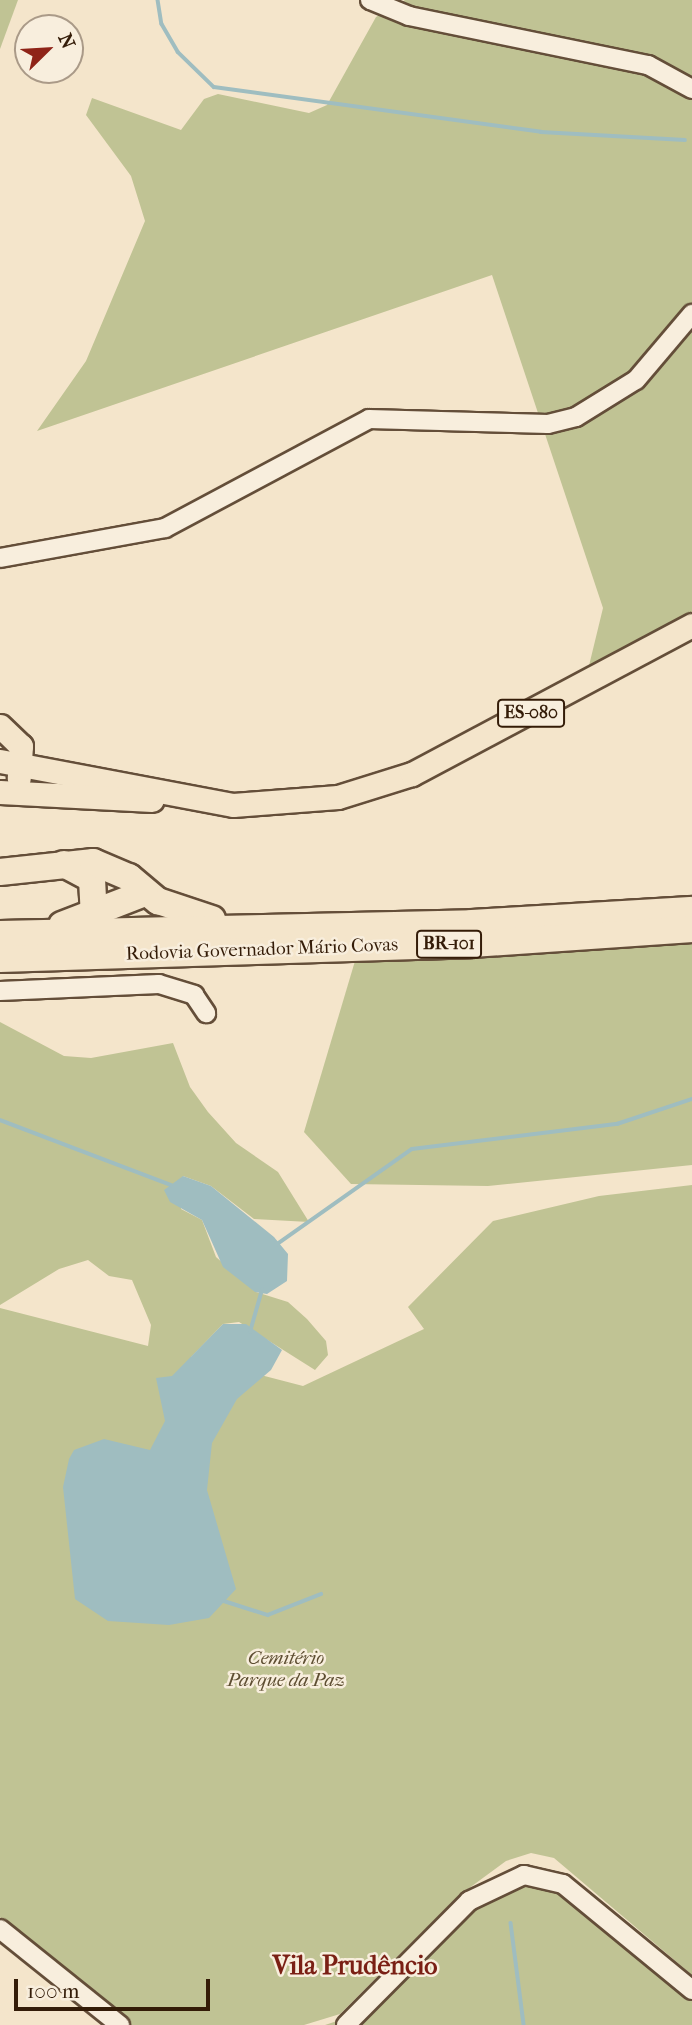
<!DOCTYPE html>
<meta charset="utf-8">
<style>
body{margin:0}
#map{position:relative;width:692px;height:2025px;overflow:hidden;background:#f4e5cb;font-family:"IM FELL French Canon",serif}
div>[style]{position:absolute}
.green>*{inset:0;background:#c0c394}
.water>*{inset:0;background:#9fbdc0}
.stream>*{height:3.5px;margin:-1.75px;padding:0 1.75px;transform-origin:1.75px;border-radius:1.75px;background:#9fbdc0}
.roads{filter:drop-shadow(2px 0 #644e39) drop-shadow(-2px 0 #644e39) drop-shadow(0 2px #644e39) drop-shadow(0 -2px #644e39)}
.minor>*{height:18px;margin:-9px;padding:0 9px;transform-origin:9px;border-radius:9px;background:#f8eedd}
.major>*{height:23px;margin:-11.5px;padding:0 11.5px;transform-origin:11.5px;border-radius:11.5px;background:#f4e5cb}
.highway>*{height:26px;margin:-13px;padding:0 13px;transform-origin:13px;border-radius:13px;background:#f4e5cb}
span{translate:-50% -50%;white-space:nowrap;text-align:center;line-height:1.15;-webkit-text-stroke:5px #f8eedd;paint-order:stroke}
.shield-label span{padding:2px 5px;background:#f8eedd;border:2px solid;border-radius:5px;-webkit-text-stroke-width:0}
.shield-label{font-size:18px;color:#341c08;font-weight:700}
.street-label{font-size:19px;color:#341c08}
.park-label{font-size:19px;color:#5e4e32;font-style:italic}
.district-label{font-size:26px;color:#7a1f14;font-weight:700}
.north{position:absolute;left:14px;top:14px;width:70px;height:70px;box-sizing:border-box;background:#f8eedd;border:2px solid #aa9a88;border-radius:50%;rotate:66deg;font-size:19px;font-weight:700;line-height:28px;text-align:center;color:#341c08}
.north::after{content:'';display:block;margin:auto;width:24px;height:32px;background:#8f2418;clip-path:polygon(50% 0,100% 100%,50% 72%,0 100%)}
.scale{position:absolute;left:14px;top:1979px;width:196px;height:32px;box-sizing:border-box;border:4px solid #341c08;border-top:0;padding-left:9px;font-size:21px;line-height:24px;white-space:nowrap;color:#341c08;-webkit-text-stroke:5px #f8eedd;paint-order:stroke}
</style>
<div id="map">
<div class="green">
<div style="clip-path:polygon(0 0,18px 0,0 49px)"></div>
<div style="clip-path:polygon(405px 0,692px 0,692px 617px,586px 678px,603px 608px,492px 275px,37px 431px,86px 361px,145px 221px,131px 176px,86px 115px,92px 98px,181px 130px,204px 99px,218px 94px,309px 113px,327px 105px,376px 17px)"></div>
<div style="clip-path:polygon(692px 942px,692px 1165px,488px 1186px,351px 1184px,304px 1132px,355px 961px)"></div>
<div style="clip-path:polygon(0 1022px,64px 1056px,91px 1058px,173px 1043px,190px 1087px,208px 1112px,236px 1143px,278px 1172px,309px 1222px,254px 1219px,211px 1186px,183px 1176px,181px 1209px,202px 1220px,216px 1257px,256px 1292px,288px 1302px,307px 1319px,326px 1341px,328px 1355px,315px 1370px,239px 1322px,223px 1324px,191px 1357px,303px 1386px,424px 1329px,408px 1307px,493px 1221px,599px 1196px,692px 1185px,692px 1975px,554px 1858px,531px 1853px,506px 1861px,457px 1897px,340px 2014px,304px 2025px,131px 2025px,0 1917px,0 1308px,148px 1346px,151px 1325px,132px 1280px,109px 1276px,88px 1260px,59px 1269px,0 1305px)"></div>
<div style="clip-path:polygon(543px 1876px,645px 1964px,692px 1994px,692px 2025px,325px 2025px,343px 2019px,480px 1901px)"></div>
</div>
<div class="water">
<div style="clip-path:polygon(183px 1176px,211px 1186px,274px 1237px,288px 1254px,287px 1281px,267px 1294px,255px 1292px,223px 1267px,202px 1220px,170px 1202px,164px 1190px)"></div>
<div style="clip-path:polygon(223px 1324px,246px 1324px,282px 1350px,271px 1370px,237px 1399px,212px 1443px,207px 1490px,236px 1589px,209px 1618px,169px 1625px,108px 1621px,75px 1599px,63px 1487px,69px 1459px,74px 1450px,104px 1439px,150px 1450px,165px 1421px,156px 1378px,172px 1376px)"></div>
</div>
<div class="stream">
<div style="left:158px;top:0;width:24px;rotate:81deg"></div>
<div style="left:162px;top:24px;width:32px;rotate:60deg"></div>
<div style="left:178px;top:52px;width:50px;rotate:44.2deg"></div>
<div style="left:214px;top:87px;width:330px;rotate:7.8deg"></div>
<div style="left:541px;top:132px;width:144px;rotate:3.2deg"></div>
<div style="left:0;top:1120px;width:183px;rotate:20.8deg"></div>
<div style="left:276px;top:1245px;width:166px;rotate:-35.2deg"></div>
<div style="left:412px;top:1149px;width:207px;rotate:-7deg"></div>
<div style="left:617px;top:1124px;width:79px;rotate:-18.4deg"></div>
<div style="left:250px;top:1332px;width:44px;rotate:-74.1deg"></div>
<div style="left:224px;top:1601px;width:46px;rotate:17.7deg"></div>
<div style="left:268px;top:1615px;width:57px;rotate:-21.6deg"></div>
<div style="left:511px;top:1923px;width:103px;rotate:82.7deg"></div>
</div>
<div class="roads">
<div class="minor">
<div style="left:370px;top:0;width:42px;rotate:22.3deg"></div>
<div style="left:409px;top:16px;width:244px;rotate:11.6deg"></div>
<div style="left:648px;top:65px;width:50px;rotate:28.6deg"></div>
<div style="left:0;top:558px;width:168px;rotate:-10.3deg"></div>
<div style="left:165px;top:528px;width:231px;rotate:-28.1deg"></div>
<div style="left:369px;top:419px;width:179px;rotate:1.6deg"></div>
<div style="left:548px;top:424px;width:29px;rotate:-14deg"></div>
<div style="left:576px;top:417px;width:70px;rotate:-31.7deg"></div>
<div style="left:636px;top:380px;width:87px;rotate:-49.7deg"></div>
<div style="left:0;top:991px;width:159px;rotate:-2.5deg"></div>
<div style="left:159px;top:984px;width:37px;rotate:17deg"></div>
<div style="left:194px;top:995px;width:22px;rotate:56deg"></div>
<div style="left:0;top:1929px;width:154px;rotate:38.7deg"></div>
<div style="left:346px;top:2025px;width:175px;rotate:-45.2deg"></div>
<div style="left:469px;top:1901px;width:61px;rotate:-25.3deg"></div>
<div style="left:524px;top:1875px;width:40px;rotate:13deg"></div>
<div style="left:563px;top:1884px;width:167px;rotate:39.4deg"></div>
</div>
<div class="major">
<div style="left:0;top:726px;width:29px;rotate:44deg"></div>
<div style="left:21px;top:746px;width:32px;rotate:94deg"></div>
<div style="left:0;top:761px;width:237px;rotate:10.7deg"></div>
<div style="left:233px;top:805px;width:105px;rotate:-4.4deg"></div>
<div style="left:338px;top:797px;width:77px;rotate:-17.3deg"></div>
<div style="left:412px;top:774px;width:317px;rotate:-28deg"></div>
<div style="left:0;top:792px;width:152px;rotate:3deg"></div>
</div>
<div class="highway">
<div style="left:64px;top:864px;width:32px;rotate:28deg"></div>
<div style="left:92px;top:879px;width:33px;rotate:87deg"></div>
<div style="left:0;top:872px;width:94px;rotate:-6.1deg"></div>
<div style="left:93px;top:862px;width:39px;rotate:23deg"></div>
<div style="left:129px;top:877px;width:38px;rotate:40deg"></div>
<div style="left:158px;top:901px;width:57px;rotate:18.4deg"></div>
<div style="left:62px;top:925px;width:89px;rotate:-21.1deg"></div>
<div style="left:0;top:934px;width:472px;rotate:-1.3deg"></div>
<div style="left:472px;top:923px;width:220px;rotate:-3.4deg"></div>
<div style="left:0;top:959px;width:472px;rotate:-1.8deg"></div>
<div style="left:472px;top:944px;width:221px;rotate:-3.9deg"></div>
</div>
</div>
<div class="shield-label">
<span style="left:531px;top:713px">ES-080</span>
<span style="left:449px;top:944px">BR-101</span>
</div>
<div class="street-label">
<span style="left:262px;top:950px;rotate:-2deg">Rodovia Governador Mário Covas</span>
</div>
<div class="park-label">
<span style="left:286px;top:1670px">Cemitério<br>Parque da Paz</span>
</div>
<div class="district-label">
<span style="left:355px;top:1966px">Vila Prudêncio</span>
</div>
<div class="north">N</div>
<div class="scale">100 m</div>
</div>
